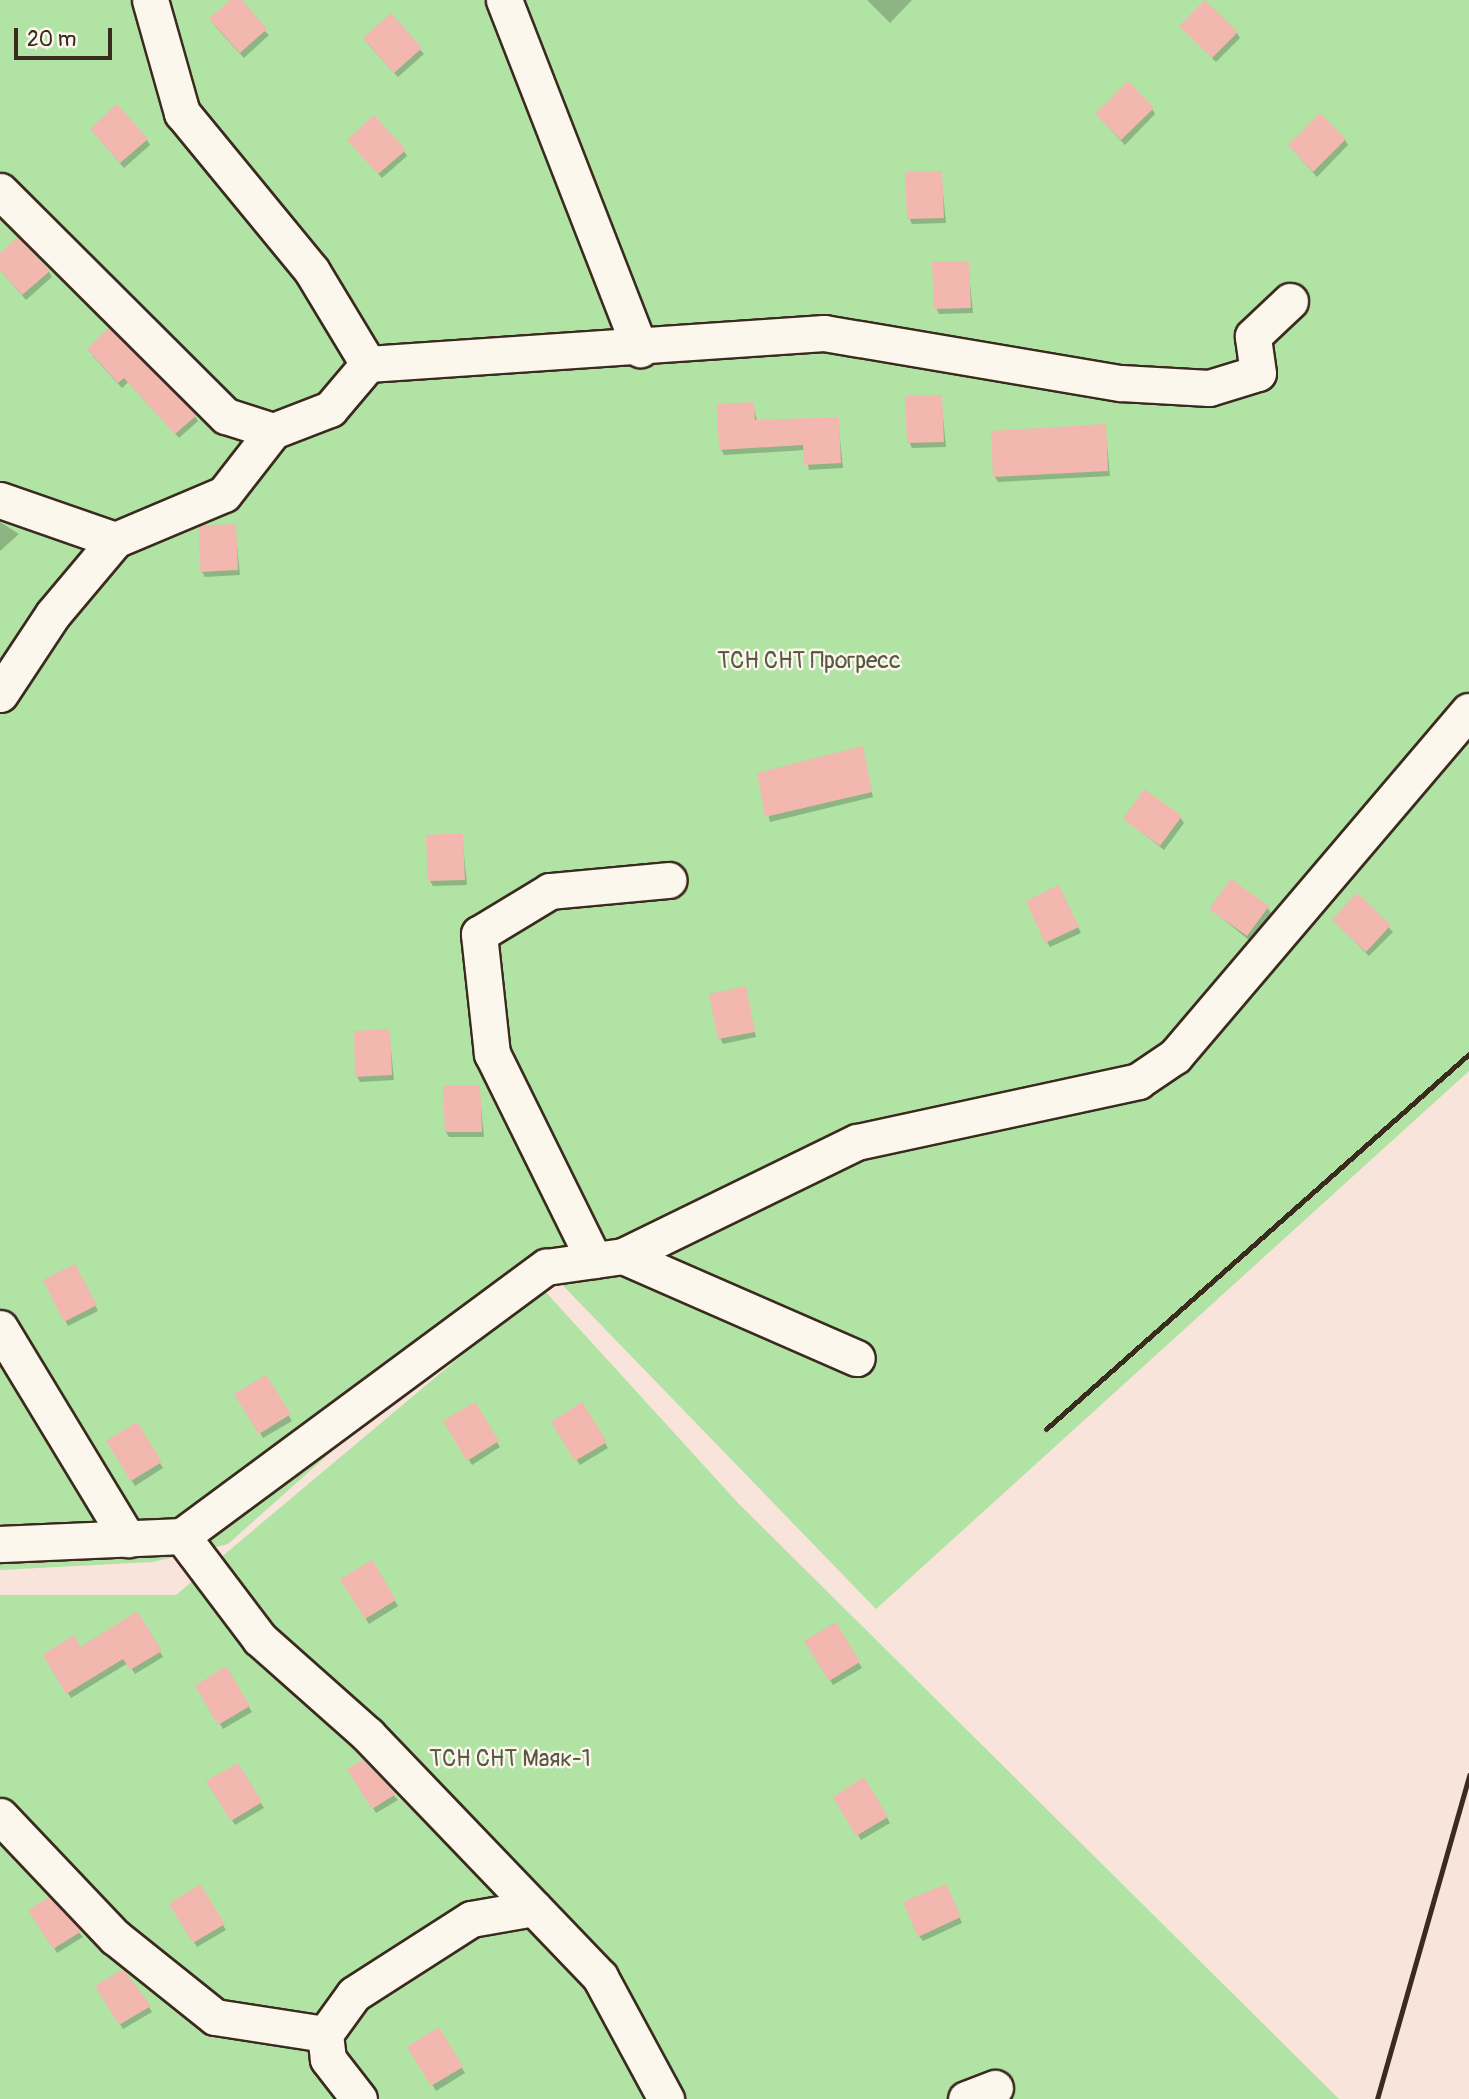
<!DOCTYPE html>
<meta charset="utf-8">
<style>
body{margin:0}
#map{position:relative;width:1469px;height:2099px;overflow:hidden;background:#f8e4da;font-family:Pangolin,sans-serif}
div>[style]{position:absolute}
.green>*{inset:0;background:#b0e3a4}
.shadow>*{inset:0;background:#0003}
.building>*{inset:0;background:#f2b7af}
.roads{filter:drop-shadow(2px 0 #3b2a1e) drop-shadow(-2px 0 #3b2a1e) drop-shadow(0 2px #3b2a1e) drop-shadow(0 -2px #3b2a1e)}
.minor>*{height:35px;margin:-17.5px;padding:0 17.5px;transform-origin:17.5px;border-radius:17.5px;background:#fbf7ec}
.rail>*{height:5px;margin:-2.5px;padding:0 2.5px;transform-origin:2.5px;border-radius:2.5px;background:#3b2a1e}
span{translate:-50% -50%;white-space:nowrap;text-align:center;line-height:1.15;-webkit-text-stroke:5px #fbf7ec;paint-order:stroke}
.park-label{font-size:23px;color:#585840}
.scale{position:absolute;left:14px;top:28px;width:98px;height:32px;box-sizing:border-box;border:4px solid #3b2a1e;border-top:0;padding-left:9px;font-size:21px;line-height:24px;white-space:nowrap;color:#3b2a1e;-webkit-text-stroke:5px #fbf7ec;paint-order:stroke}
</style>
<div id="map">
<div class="green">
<div style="clip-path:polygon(0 0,1469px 0,1469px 1071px,876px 1609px,542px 1264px,228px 1544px,153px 1562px,0 1570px)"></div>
<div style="clip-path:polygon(542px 1288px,738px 1503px,1339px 2099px,0 2099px,0 1595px,176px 1595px)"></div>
</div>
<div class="shadow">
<div style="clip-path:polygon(232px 0,269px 35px,244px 58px,214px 25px)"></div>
<div style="clip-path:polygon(867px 0,912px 0,890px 23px)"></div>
<div style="clip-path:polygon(391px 16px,424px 54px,398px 77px,368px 44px)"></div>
<div style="clip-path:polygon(1182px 27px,1237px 33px,1240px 38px,1216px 62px)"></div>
<div style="clip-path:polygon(1152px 109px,1155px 114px,1125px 145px,1097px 115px)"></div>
<div style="clip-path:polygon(92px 130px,147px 140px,150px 145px,124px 168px)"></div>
<div style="clip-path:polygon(349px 140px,404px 151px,407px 156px,382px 178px)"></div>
<div style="clip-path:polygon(1345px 140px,1348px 145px,1317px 177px,1294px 151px)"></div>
<div style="clip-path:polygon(941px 173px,946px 223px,912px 224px,909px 218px)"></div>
<div style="clip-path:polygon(0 255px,49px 272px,52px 277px,26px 300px,0 270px)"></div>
<div style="clip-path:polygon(968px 263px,973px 313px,939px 314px,936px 308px)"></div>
<div style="clip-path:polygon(92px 355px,195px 416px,198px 421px,179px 438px,128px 382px,122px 388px)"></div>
<div style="clip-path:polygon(941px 397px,946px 447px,912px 448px,909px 442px)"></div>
<div style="clip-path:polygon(753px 404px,757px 421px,838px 419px,843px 468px,809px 470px,805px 450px,724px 455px,721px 449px)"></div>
<div style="clip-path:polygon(1105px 425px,1110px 476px,998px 482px,995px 477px,993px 433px)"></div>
<div style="clip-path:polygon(0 522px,19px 534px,0 551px)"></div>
<div style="clip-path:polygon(235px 526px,240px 575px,205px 577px,202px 572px)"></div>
<div style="clip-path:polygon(862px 748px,873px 797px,770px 822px,759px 774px)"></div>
<div style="clip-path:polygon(1180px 817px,1184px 823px,1164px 850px,1125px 819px)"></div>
<div style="clip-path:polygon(462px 835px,467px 885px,433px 886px,430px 881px)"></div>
<div style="clip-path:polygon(1061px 892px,1081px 933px,1050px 947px,1047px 942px)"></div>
<div style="clip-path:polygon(1357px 895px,1393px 932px,1369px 956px,1334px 920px)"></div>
<div style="clip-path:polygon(1267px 907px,1271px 913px,1250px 941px,1211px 909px)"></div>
<div style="clip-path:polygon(745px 988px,756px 1037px,723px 1044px,720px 1038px)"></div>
<div style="clip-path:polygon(389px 1031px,394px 1080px,360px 1082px,357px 1076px)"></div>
<div style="clip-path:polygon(479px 1086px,484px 1137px,449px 1137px,446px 1132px)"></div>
<div style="clip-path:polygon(74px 1266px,98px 1311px,68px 1326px,45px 1281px)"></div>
<div style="clip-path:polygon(266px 1378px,292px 1421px,263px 1438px,237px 1395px)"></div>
<div style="clip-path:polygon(474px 1404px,500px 1447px,472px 1465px,446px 1422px)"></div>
<div style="clip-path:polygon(582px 1405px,608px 1448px,580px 1465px,553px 1422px)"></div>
<div style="clip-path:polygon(136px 1425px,163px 1468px,135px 1486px,108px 1442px)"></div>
<div style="clip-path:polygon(371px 1563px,398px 1606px,369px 1624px,343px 1580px)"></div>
<div style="clip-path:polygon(137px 1614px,163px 1657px,135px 1674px,128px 1663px,71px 1698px,45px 1655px,80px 1649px)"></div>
<div style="clip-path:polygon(835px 1624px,862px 1668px,833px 1685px,807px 1642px)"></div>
<div style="clip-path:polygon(225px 1669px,252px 1712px,223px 1729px,197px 1686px)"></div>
<div style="clip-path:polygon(363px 1762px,398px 1800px,376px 1813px,350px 1770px)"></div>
<div style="clip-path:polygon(237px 1765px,264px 1808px,235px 1825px,208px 1782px)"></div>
<div style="clip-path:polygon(863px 1779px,890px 1823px,861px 1840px,835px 1797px)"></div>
<div style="clip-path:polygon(199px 1887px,226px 1930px,197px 1947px,171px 1904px)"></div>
<div style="clip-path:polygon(948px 1891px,962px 1923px,923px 1941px,919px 1936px)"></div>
<div style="clip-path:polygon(49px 1899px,83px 1937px,57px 1953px,31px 1910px)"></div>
<div style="clip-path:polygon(97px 1987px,149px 2007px,152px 2012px,123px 2029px)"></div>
<div style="clip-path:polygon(438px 2030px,465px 2073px,436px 2091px,410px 2047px)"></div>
</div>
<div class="building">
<div style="clip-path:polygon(230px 0,242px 0,267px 29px,240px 53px,209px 19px)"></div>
<div style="clip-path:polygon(1205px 0,1238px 32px,1212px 58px,1179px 26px)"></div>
<div style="clip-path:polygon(391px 13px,422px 48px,394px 73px,363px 38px)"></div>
<div style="clip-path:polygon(1128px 81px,1154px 108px,1121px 140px,1095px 114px)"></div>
<div style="clip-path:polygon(117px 104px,148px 139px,120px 163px,90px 129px)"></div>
<div style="clip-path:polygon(1320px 113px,1346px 139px,1313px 172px,1288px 145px)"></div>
<div style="clip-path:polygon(374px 115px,406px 150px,378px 174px,347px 140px)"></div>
<div style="clip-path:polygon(942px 171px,944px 218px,907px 219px,905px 172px)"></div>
<div style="clip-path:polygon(18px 237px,50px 271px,22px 295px,0 270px,0 253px)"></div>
<div style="clip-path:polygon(969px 261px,971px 308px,934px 309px,932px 262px)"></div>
<div style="clip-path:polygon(109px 328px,197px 415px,175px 434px,124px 378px,118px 383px,87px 349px)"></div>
<div style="clip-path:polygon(942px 395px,944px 442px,907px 443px,905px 396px)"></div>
<div style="clip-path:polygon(754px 402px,755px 420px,839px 417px,841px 463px,804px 465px,803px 445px,719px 450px,717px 404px)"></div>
<div style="clip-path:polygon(1106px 424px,1108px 471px,993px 477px,991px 431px)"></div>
<div style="clip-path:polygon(236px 524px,238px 570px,200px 572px,199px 526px)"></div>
<div style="clip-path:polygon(863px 746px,872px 792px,765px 817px,757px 773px)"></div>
<div style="clip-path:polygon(1144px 789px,1182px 816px,1160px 846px,1123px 819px)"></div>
<div style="clip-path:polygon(463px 833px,465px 880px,428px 881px,426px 835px)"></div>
<div style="clip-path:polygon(1231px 879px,1269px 906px,1247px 936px,1209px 909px)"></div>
<div style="clip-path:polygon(1059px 885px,1079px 927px,1045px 943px,1026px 901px)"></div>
<div style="clip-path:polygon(1357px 893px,1391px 925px,1366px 952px,1332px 920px)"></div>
<div style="clip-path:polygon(746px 986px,755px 1032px,718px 1039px,709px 994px)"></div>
<div style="clip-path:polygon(390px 1029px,392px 1075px,355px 1077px,354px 1031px)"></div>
<div style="clip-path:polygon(480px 1085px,482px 1132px,445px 1132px,443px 1086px)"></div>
<div style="clip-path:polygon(75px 1264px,97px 1305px,64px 1322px,43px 1280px)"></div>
<div style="clip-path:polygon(266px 1375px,291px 1414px,259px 1434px,234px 1394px)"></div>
<div style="clip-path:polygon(475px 1402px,499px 1441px,467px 1461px,443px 1421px)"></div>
<div style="clip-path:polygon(582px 1402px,607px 1442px,575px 1461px,551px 1422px)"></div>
<div style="clip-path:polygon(137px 1422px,162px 1462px,131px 1481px,106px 1441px)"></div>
<div style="clip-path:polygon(372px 1560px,396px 1600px,365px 1619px,340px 1579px)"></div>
<div style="clip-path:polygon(137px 1611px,162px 1651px,130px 1670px,123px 1659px,66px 1694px,43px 1655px,74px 1635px,81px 1647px)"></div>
<div style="clip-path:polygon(836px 1622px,860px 1662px,829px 1681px,804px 1641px)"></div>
<div style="clip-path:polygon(226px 1666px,250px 1706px,218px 1725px,195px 1686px)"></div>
<div style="clip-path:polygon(363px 1760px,396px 1794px,372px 1809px,347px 1769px)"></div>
<div style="clip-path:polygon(238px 1763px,262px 1802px,231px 1821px,206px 1781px)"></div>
<div style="clip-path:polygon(864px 1777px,888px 1817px,856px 1836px,833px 1797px)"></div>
<div style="clip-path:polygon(200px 1884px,225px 1924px,193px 1943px,169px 1904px)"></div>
<div style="clip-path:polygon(946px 1884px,961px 1917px,918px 1937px,903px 1902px)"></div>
<div style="clip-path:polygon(49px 1897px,82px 1931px,53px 1949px,28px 1910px)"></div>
<div style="clip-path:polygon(123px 1969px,151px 2006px,119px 2025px,95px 1986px)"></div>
<div style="clip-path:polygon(439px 2027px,463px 2067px,431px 2086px,407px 2047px)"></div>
</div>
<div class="roads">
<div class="minor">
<div style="left:504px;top:0;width:375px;rotate:68.7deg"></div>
<div style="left:0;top:191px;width:319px;rotate:44.9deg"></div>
<div style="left:226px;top:416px;width:49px;rotate:17.7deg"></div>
<div style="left:273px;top:431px;width:61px;rotate:-21.1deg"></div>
<div style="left:330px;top:409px;width:59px;rotate:-49.8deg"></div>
<div style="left:368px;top:364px;width:109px;rotate:-121.1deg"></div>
<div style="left:312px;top:271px;width:205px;rotate:-129.4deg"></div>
<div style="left:182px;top:113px;width:117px;rotate:-105.8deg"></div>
<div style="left:368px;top:364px;width:457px;rotate:-3.9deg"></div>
<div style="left:824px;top:333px;width:301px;rotate:9.6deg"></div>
<div style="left:1121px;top:383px;width:88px;rotate:3.3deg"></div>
<div style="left:1209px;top:388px;width:51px;rotate:-17deg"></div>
<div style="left:1258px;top:373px;width:37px;rotate:-98deg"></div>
<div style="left:1253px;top:336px;width:51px;rotate:-43.4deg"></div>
<div style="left:0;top:500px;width:122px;rotate:19.2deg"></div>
<div style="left:115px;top:540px;width:118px;rotate:-22.9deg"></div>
<div style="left:224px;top:494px;width:80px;rotate:-52.1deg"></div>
<div style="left:0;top:694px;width:96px;rotate:-56.5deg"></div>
<div style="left:53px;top:614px;width:97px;rotate:-50deg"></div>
<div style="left:623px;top:1256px;width:260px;rotate:-26deg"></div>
<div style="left:857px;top:1142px;width:288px;rotate:-12.2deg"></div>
<div style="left:1138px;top:1081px;width:45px;rotate:-34deg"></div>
<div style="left:1175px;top:1056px;width:453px;rotate:-49.6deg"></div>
<div style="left:594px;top:1260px;width:230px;rotate:-116.3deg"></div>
<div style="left:492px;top:1054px;width:121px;rotate:-96.2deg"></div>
<div style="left:479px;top:934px;width:83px;rotate:-31.2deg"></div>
<div style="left:550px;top:891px;width:119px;rotate:-5.3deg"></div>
<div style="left:0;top:1328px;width:247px;rotate:58.8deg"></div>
<div style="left:182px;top:1536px;width:129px;rotate:52.9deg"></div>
<div style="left:260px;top:1639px;width:144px;rotate:41.6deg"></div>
<div style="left:368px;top:1735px;width:335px;rotate:46.2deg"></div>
<div style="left:600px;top:1977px;width:139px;rotate:61.6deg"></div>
<div style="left:0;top:1544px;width:182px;rotate:-2.5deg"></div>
<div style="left:182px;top:1536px;width:453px;rotate:-36.5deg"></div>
<div style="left:546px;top:1267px;width:78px;rotate:-8.1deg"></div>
<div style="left:623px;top:1256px;width:255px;rotate:23.6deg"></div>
<div style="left:0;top:1816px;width:167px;rotate:46.5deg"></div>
<div style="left:115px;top:1937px;width:128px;rotate:38.7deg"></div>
<div style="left:215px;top:2017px;width:111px;rotate:8.8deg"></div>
<div style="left:359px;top:2099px;width:51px;rotate:-127.8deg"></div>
<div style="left:328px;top:2059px;width:25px;rotate:-97deg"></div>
<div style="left:325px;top:2034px;width:49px;rotate:-54.1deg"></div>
<div style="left:354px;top:1994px;width:139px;rotate:-32.7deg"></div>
<div style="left:471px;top:1919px;width:64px;rotate:-9.9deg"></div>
<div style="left:966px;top:2099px;width:31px;rotate:-21deg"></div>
</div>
</div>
<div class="rail">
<div style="left:1046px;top:1429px;width:565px;rotate:-41.56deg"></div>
<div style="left:1377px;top:2099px;width:337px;rotate:-74.1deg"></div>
</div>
<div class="park-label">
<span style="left:809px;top:661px">ТСН СНТ Прогресс</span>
<span style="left:510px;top:1759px">ТСН СНТ Маяк-1</span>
</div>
<div class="scale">20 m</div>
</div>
